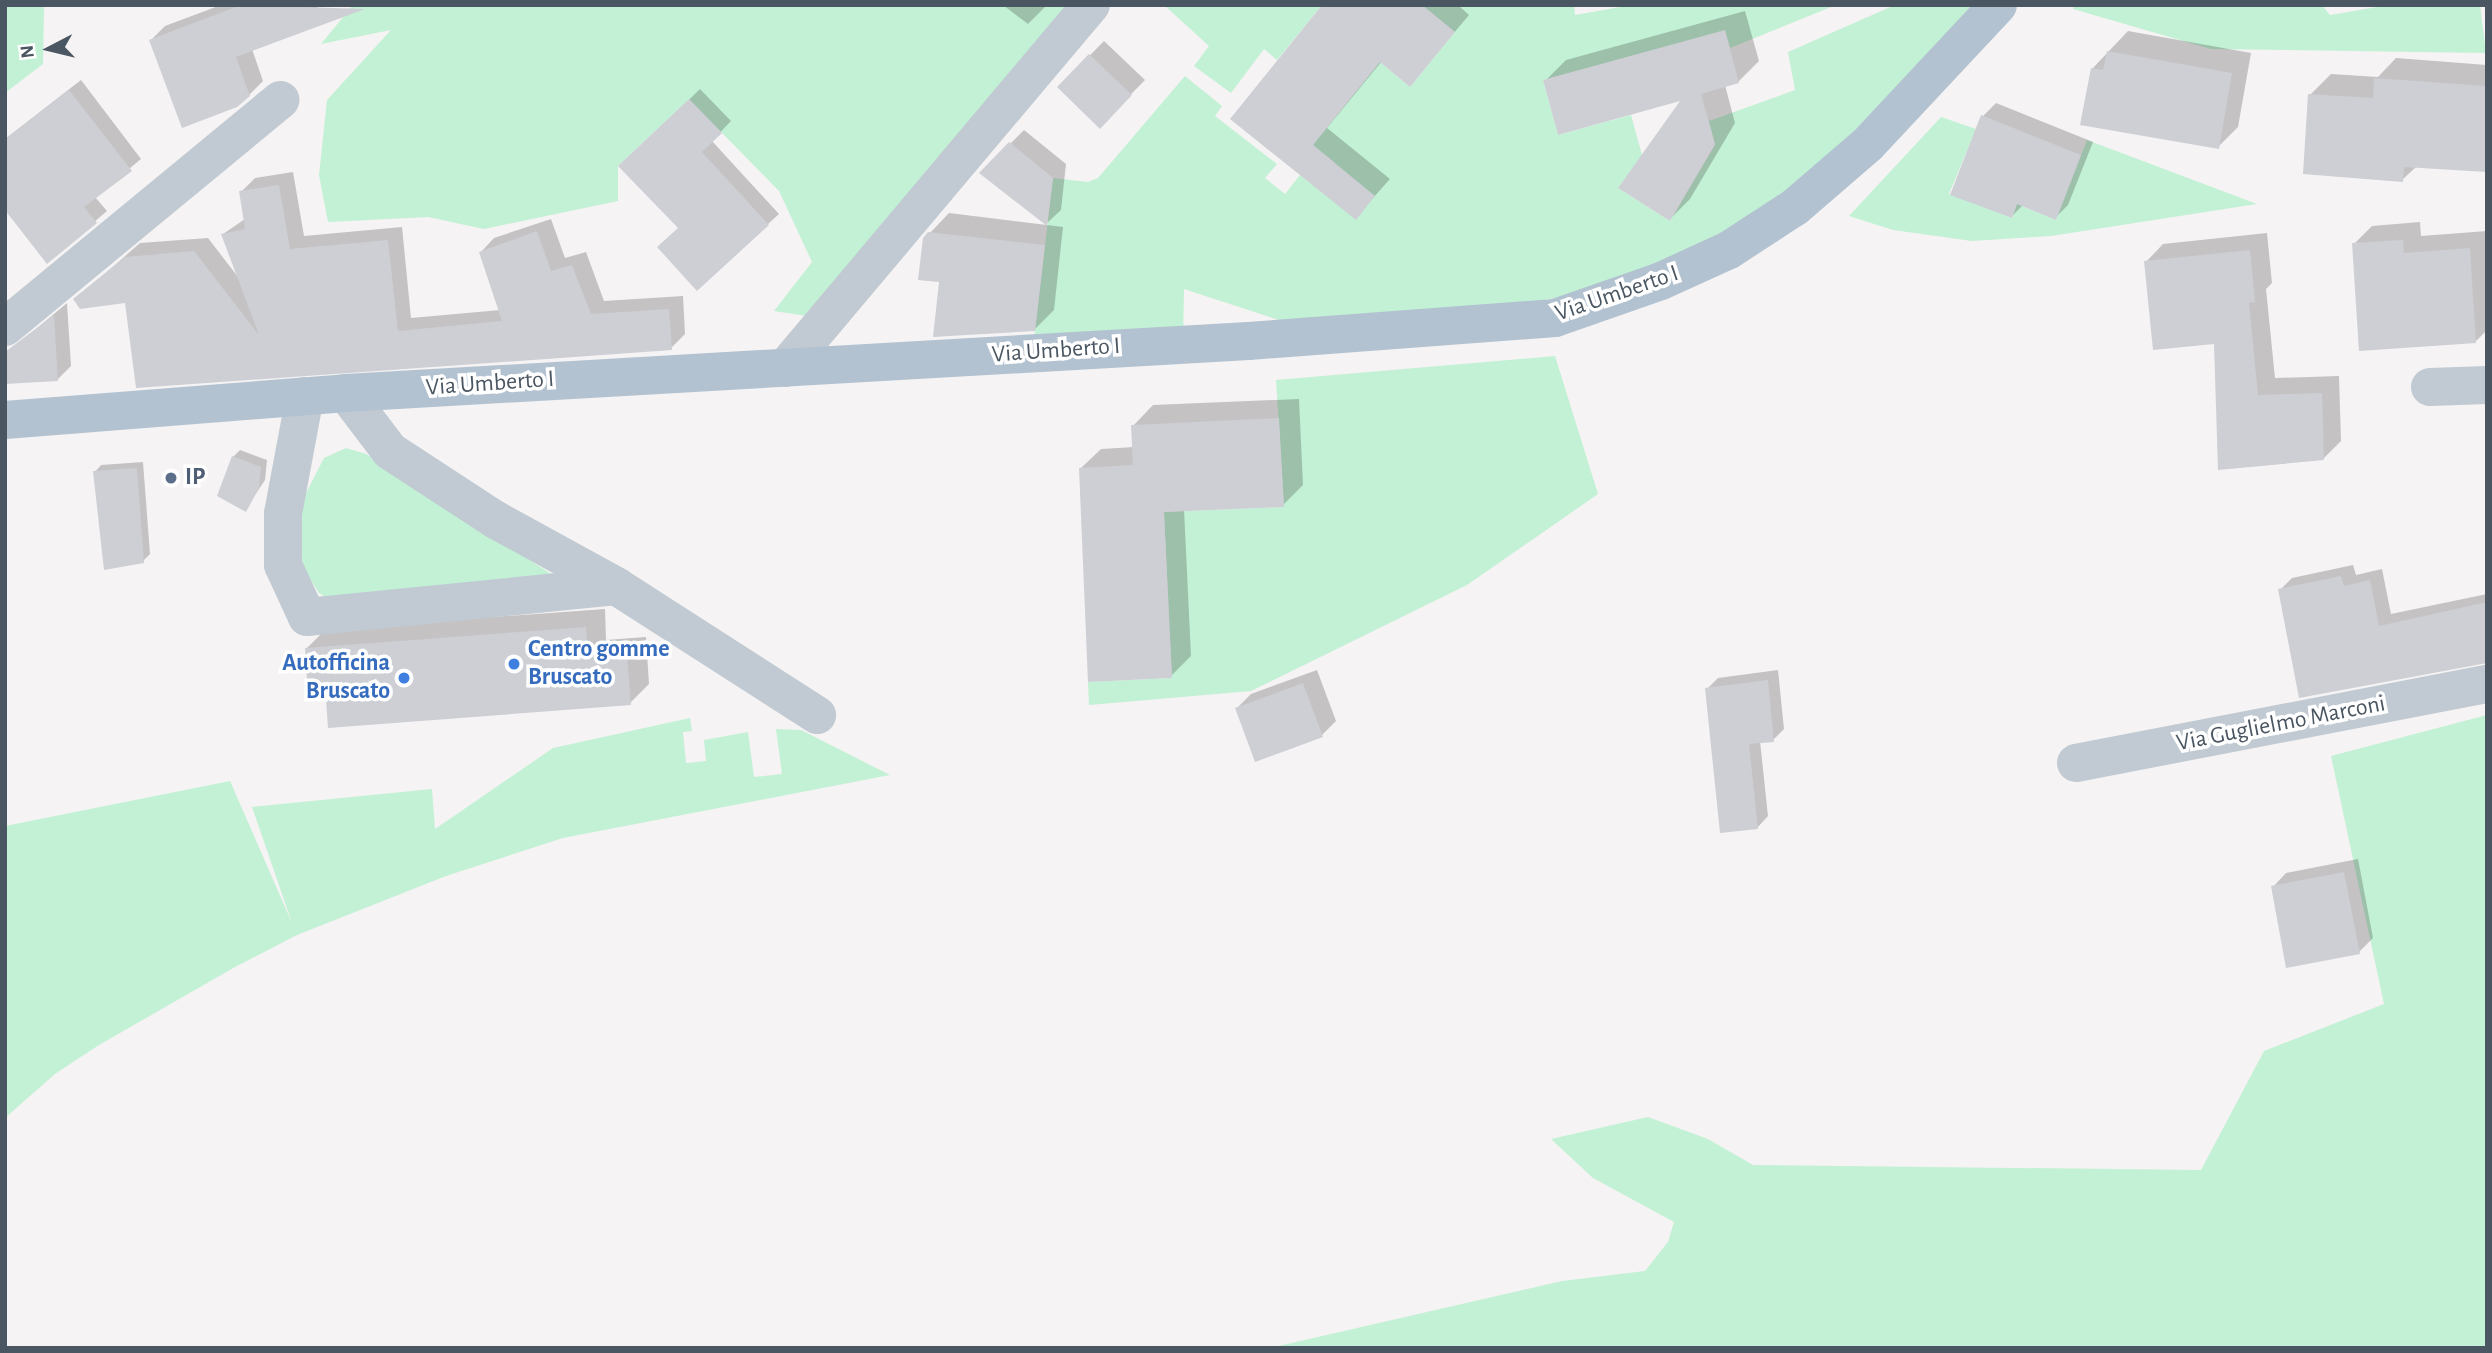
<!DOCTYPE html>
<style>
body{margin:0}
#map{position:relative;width:2492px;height:1353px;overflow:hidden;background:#f5f3f3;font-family:"Alegreya Sans",sans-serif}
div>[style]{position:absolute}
.green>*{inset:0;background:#c3f1d5}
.shadow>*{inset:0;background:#0003}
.building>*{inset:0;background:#cdcfd5}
.minor>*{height:38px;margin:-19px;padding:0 19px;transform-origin:19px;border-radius:19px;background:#c1cad2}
.major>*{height:38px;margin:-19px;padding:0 19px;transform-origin:19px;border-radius:19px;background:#b3c2d1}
.dots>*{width:19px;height:19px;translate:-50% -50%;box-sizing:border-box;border:4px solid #fff;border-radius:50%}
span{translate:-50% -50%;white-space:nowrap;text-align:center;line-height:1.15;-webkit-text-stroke:7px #fff;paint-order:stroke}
.street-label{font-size:24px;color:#4a5661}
.service-label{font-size:24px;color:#4e5e75;font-weight:700}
.left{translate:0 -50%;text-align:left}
.shop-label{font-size:24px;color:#366cbe;font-weight:700}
.right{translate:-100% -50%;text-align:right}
.frame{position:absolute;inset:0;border:7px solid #4a5661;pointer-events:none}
.north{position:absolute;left:14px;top:14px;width:70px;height:70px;-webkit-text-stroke:5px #fff;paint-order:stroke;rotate:263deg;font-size:19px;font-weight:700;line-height:28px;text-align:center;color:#4a5661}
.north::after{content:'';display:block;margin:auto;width:24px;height:32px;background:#4a5661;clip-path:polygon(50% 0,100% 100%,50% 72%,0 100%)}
</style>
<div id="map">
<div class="green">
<div style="clip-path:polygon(5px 5px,44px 5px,43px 64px,5px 93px)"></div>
<div style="clip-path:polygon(353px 5px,1069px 5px,807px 316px,774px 311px,812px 262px,779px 191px,689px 99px,618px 166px,618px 201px,484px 229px,428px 217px,328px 222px,319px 175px,327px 100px,391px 30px,321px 44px)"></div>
<div style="clip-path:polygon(1164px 5px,1322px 5px,1277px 60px,1264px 49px,1231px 93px,1194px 66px,1209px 46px)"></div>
<div style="clip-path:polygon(1422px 5px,1574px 5px,1575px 15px,1632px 5px,1836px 5px,1730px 48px,1725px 31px,1543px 80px,1558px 135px,1631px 115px,1642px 155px,1618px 188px,1670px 221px,1715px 145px,1709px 121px,1795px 90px,1788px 52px,1895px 5px,1976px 5px,1825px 161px,1760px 217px,1593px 291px,1538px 301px,1288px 323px,1184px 289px,1183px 344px,1033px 348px,1053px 178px,1088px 182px,1098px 178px,1185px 76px,1222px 106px,1215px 116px,1277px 164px,1265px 178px,1285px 194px,1300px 175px,1315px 186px,1334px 162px,1313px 145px,1374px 57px,1410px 87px,1455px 32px)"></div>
<div style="clip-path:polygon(2075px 5px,2322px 5px,2330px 15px,2389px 5px,2480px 5px,2486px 53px,2211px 49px,2073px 9px)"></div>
<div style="clip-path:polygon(1941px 117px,1976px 129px,1949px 194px,2012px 218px,2017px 204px,2056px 220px,2087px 140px,2257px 204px,2051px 236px,1972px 241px,1893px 230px,1849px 216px)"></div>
<div style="clip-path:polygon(1555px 356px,1598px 494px,1467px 585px,1251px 691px,1089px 705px,1088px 682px,1172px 678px,1164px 512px,1284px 507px,1276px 380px)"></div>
<div style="clip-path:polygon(346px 448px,366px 454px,559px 579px,327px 598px,319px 593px,303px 568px,298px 509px,324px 458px)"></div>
<div style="clip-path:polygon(2487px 715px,2487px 1348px,1270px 1348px,1562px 1281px,1645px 1271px,1668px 1242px,1674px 1222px,1593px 1178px,1551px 1139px,1648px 1117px,1708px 1139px,1753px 1165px,2201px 1170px,2264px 1051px,2384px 1004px,2331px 756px)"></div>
<div style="clip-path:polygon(690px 718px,692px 731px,683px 732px,686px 763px,706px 761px,704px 740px,748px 732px,754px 777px,782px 774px,776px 729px,801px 730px,890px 775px,563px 838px,446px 876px,297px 935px,235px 967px,99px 1045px,55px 1074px,5px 1118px,5px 826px,230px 781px,292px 923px,252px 807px,432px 789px,435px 829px,553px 748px)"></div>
</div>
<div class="shadow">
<div style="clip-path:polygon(221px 5px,317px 5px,321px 15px,252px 49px,263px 81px,249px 95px,151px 40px,165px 26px)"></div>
<div style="clip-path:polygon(1003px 5px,1047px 5px,1028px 24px)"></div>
<div style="clip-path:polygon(1325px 5px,1458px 5px,1469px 15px,1410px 85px,1382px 61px,1327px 128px,1390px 179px,1356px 217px,1233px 118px)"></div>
<div style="clip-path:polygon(1745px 11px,1759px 61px,1738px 82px,1725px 85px,1735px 123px,1690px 199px,1670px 219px,1684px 98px,1545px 81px,1566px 60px)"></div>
<div style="clip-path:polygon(2128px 31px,2251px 53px,2238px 127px,2218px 147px,2092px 69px)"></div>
<div style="clip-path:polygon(1104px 41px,1145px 80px,1100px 126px,1059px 87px)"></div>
<div style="clip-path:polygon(2396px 58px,2487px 65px,2487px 170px,2417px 166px,2402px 180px,2310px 95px,2331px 74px,2378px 77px)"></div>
<div style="clip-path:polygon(81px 80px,141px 159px,95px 197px,107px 211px,47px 262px,5px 207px,5px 139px)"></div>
<div style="clip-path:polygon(700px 89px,731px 121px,712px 141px,779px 214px,768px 224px,680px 227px,621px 166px)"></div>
<div style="clip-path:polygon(1996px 103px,2093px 142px,2068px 205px,2055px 218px,2023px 205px,2012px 216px,1983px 116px)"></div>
<div style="clip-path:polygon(1024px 130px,1066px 164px,1061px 210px,1047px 223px,981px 173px)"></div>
<div style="clip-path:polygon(293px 172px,304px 236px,402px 227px,411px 318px,500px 310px,481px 252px,494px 238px,551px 219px,565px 258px,586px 252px,604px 301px,683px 296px,685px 334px,671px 348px,137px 386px,127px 301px,75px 300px,140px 243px,208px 238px,238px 277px,223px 234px,245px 219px,241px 192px,255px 178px)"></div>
<div style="clip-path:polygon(949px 213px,1063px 227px,1054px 310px,1034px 330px,941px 280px,930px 233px)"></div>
<div style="clip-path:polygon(2420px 222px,2421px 236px,2487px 231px,2487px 330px,2475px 342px,2354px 244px,2372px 226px)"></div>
<div style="clip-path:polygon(2267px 233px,2272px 283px,2266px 289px,2275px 378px,2339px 376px,2341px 441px,2323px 459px,2220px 468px,2215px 342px,2146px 262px,2163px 244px)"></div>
<div style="clip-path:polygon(67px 303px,71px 366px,57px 380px,5px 355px)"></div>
<div style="clip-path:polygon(1299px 399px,1303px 485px,1283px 505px,1184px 509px,1191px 656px,1171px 676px,1080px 469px,1101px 449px,1134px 447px,1133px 426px,1153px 405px)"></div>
<div style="clip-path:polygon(240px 450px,267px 460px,265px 480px,245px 510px,233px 457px)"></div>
<div style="clip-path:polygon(143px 462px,150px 554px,143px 561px,95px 472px,101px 465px)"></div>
<div style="clip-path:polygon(2353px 565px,2356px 575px,2382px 569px,2391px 614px,2487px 594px,2487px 662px,2300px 696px,2280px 590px,2292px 578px)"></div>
<div style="clip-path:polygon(605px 609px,606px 640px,646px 637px,649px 684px,630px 703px,328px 697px,307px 648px,326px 629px)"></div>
<div style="clip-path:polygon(1317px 670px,1336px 721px,1322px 735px,1237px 708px,1251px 694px)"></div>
<div style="clip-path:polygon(1778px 670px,1784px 729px,1773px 740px,1760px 741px,1768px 816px,1757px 828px,1707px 689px,1718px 678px)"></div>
<div style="clip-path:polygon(2358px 859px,2373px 938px,2359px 952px,2273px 887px,2286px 873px)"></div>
</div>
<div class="building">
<div style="clip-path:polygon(241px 5px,365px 9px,236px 57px,250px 96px,237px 107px,182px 128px,149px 40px)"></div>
<div style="clip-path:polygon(1322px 5px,1422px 5px,1455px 32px,1410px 87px,1380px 62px,1313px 145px,1375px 196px,1356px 220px,1230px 119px)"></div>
<div style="clip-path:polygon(1725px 30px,1739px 83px,1701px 94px,1715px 144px,1670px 221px,1618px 188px,1680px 101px,1558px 135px,1543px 80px)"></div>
<div style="clip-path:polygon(2107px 51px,2232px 73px,2219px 149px,2080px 125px,2091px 68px,2103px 70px)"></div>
<div style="clip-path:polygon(1089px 54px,1132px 95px,1100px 129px,1057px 87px)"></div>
<div style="clip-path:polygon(2374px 78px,2487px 86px,2487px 172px,2404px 167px,2403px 182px,2303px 174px,2308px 94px,2373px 98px)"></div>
<div style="clip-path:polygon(69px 90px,132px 171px,84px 207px,97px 223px,47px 264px,5px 210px,5px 139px)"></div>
<div style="clip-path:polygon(689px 99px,722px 133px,702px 152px,769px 225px,697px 291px,657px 247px,678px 228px,618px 166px)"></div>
<div style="clip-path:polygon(1981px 115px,2081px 155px,2056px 220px,2017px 204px,2012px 218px,1950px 195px)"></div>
<div style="clip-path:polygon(1009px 142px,1053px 178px,1047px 226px,979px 173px)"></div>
<div style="clip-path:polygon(279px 185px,290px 249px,388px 240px,398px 331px,502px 321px,479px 252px,537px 231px,551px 271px,572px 265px,591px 314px,669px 309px,672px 350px,136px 388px,125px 303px,80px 309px,73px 299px,125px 257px,194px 251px,259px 335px,221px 234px,245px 229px,239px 191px)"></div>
<div style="clip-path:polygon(928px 232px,1045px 245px,1035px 331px,933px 337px,939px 282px,918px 280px,923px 238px)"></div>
<div style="clip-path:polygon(2403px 240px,2404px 253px,2470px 248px,2476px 343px,2359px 351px,2352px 243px)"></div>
<div style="clip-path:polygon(2250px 250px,2255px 302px,2249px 303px,2258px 395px,2322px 393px,2324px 460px,2218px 470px,2214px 344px,2153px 350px,2144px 261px)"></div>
<div style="clip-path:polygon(54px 315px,58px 381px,5px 384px,5px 352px)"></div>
<div style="clip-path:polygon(1279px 418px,1284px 507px,1164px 512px,1172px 678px,1088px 682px,1079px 468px,1133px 465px,1131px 425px)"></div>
<div style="clip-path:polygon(232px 456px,261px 467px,259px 488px,246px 512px,217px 496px)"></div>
<div style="clip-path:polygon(137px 468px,144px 563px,104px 570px,93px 471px)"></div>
<div style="clip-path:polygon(2341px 576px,2344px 586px,2370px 580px,2379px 626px,2487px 602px,2487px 663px,2299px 698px,2278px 589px)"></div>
<div style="clip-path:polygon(586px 627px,588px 659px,627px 655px,631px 705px,328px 728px,326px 699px,308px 700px,305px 648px)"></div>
<div style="clip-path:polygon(1768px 680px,1774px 742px,1749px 744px,1758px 829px,1720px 833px,1705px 688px)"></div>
<div style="clip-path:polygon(1303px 683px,1323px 737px,1255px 762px,1235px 708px)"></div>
<div style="clip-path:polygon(2344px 872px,2360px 954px,2286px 968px,2271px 886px)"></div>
</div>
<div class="minor">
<div style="left:5px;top:327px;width:357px;rotate:-39.5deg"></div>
<div style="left:785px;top:368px;width:475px;rotate:-49.9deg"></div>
<div style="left:2430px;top:387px;width:57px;rotate:-2deg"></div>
<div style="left:346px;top:393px;width:73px;rotate:52.8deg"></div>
<div style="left:390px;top:451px;width:126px;rotate:33.1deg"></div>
<div style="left:496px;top:520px;width:137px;rotate:28.8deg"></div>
<div style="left:616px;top:586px;width:239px;rotate:32.7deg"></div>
<div style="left:305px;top:396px;width:120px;rotate:100.6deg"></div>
<div style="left:283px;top:514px;width:51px;rotate:90deg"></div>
<div style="left:283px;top:565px;width:57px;rotate:65.2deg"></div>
<div style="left:307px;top:617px;width:311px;rotate:-5.7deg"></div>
<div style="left:2076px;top:763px;width:419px;rotate:-10.9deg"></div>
</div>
<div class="major">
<div style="left:5px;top:420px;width:342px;rotate:-4.5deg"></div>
<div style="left:346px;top:393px;width:904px;rotate:-3.3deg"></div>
<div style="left:1249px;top:341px;width:307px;rotate:-4.3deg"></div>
<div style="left:1555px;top:318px;width:112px;rotate:-19.2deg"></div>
<div style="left:1661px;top:281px;width:75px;rotate:-24.5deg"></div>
<div style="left:1729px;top:250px;width:79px;rotate:-33.1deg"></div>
<div style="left:1795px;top:207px;width:96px;rotate:-40.8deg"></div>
<div style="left:1868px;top:144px;width:190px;rotate:-46.9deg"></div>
</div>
<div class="dots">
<div style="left:171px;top:478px;background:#5c6f8a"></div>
<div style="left:514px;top:664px;background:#3f7fe0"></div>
<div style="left:404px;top:678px;background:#3f7fe0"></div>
</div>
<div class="street-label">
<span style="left:1617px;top:294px;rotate:-19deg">Via Umberto I</span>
<span style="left:1056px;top:351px;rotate:-4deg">Via Umberto I</span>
<span style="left:490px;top:384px;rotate:-4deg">Via Umberto I</span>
<span style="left:2281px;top:724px;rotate:-11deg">Via Guglielmo Marconi</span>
</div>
<div class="service-label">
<span class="left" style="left:185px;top:478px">IP</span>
</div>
<div class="shop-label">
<span class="left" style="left:528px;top:664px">Centro gomme<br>Bruscato</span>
<span class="right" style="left:390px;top:678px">Autofficina<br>Bruscato</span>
</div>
<div class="frame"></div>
<div class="north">N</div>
</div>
